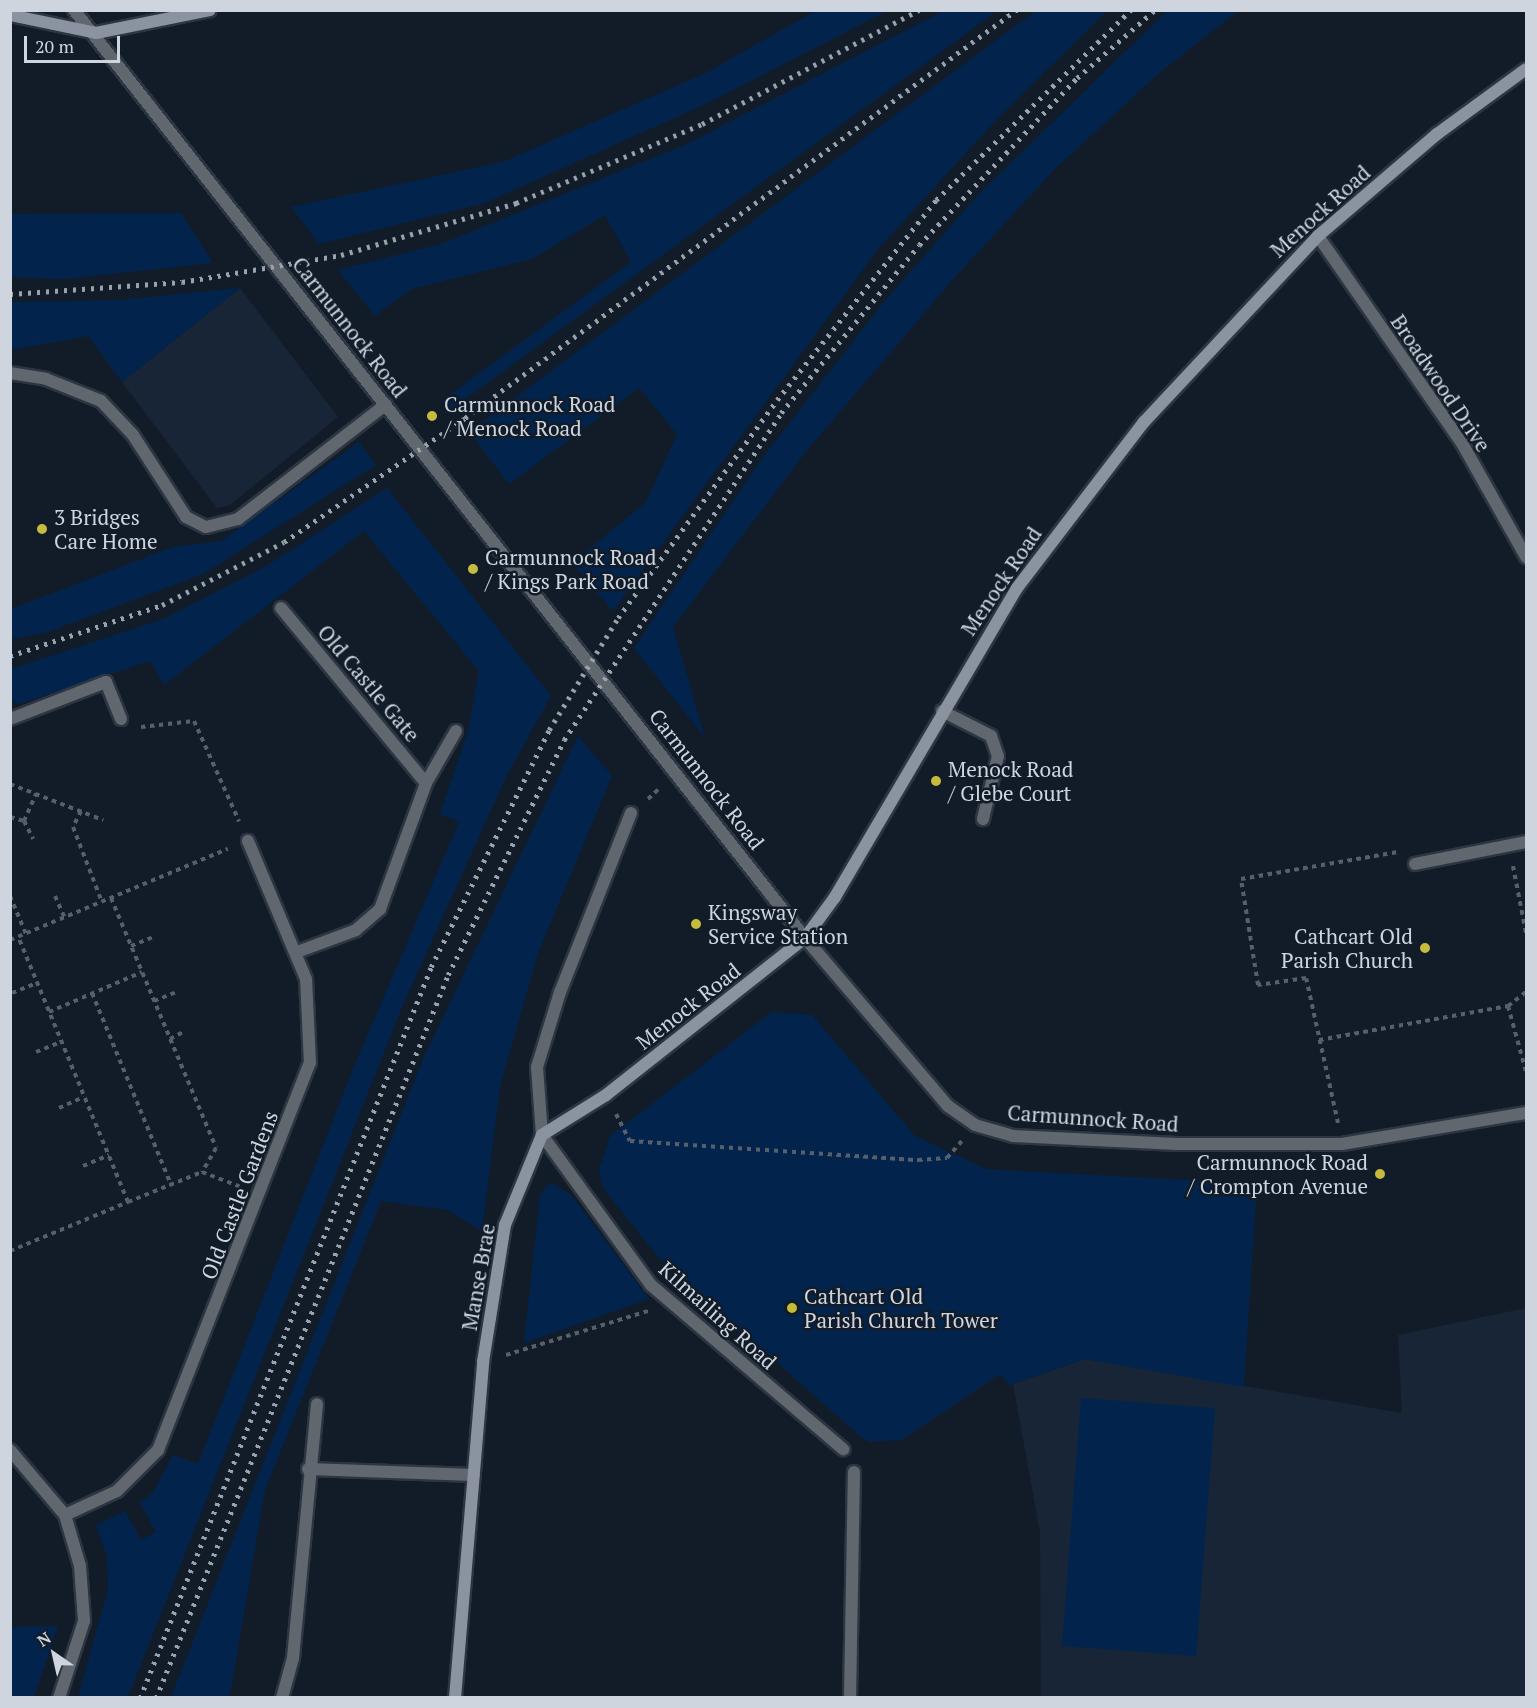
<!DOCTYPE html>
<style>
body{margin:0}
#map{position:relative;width:1537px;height:1708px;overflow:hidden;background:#121c29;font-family:"PT Serif",serif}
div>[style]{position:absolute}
.built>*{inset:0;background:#172537}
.green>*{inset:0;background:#02244c}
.path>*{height:4px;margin-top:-2px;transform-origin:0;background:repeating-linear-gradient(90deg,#575f6b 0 4.5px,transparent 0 9px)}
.roads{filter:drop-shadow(2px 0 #2c3642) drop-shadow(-2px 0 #2c3642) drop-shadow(0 2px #2c3642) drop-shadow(0 -2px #2c3642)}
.service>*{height:12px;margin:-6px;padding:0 6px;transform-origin:6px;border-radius:6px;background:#61676e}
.minor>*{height:12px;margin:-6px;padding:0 6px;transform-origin:6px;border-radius:6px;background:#61676e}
.tertiary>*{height:12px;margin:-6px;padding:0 6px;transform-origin:6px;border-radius:6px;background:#61676e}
.secondary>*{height:12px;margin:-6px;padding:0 6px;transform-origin:6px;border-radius:6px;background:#8a939f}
.rail>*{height:4.5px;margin-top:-2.25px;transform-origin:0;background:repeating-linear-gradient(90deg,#9aa2ac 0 3px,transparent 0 9px)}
.dots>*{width:16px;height:16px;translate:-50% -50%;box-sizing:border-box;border:3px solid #121c29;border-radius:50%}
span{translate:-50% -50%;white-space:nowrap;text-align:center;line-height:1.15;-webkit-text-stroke:5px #121c29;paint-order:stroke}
.street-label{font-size:21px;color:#ced5de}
.poi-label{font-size:21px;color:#ced5de}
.left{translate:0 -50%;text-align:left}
.right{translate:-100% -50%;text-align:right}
.frame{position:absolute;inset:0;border:12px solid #ced5de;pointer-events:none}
.north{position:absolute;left:24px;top:1624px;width:60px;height:60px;-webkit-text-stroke:4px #121c29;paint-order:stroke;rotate:326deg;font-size:16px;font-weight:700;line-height:24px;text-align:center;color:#ced5de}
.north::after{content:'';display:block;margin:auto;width:21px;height:27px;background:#ced5de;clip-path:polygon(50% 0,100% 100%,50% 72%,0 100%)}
.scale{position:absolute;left:24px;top:36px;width:96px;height:27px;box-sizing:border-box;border:3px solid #ced5de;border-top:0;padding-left:8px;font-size:18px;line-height:21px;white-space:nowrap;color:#ced5de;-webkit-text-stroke:4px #121c29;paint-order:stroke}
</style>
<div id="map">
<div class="built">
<div style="clip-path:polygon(240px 288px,338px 417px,230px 505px,217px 508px,122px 382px)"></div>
<div style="clip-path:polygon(1526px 1308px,1526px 1697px,1041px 1697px,1040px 1532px,1013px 1384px,1085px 1359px,1402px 1413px,1398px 1335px)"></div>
</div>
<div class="green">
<div style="clip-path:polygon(817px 10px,887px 11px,710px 102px,485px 203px,319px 244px,291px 207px,503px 162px,706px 73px)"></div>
<div style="clip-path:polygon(1037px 10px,1107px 11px,996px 120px,878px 249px,613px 611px,572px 563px,646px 502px,677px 434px,639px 388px,509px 484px,469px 432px)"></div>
<div style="clip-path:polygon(943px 11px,997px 11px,449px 411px,441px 401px,631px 262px,605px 215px,532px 259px,412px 289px,375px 316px,338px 270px,441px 244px,687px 144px)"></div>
<div style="clip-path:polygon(1167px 11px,1238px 11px,1158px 74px,1054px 170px,956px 276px,808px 449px,673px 627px,705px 738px,634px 648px,760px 461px,883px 303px,979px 194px)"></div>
<div style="clip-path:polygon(181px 213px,213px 263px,64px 279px,11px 277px,11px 214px)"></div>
<div style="clip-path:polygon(240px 288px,122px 382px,88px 336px,11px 350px,11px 302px,120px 300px)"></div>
<div style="clip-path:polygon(359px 442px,376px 465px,203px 574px,45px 633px,11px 639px,11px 609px,173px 547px,221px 541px)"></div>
<div style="clip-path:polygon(387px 488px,551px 696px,506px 777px,402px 1007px,128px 1697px,78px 1697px,108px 1590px,107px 1557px,96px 1525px,125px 1511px,141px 1540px,156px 1532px,140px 1503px,153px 1492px,173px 1455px,198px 1464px,353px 1069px,459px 822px,440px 814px,468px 731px,479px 671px,364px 531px,164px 685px,150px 661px,19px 704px,11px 701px,11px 669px,166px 618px,268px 565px)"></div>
<div style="clip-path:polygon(578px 736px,612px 776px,538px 953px,500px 1086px,482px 1231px,447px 1210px,381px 1201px,265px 1490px,231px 1689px,228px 1697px,171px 1697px,423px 1059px)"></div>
<div style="clip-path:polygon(772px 1012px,812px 1015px,915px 1136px,986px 1169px,1257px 1184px,1244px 1387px,1085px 1359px,1009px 1385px,1000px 1374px,902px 1440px,870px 1442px,861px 1437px,659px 1258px,603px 1188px,599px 1170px,610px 1136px)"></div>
<div style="clip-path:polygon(551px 1182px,572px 1196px,649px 1299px,524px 1343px,540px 1195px)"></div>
<div style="clip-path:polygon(1081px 1398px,1215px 1408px,1196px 1656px,1062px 1646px)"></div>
<div style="clip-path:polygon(58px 1626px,34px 1697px,11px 1697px,11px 1627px)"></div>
</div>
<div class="path">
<div style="left:141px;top:727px;width:53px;rotate:-6.5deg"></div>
<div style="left:194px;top:721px;width:110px;rotate:65.8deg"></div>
<div style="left:10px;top:784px;width:100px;rotate:21.2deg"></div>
<div style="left:648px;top:799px;width:16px;rotate:-43deg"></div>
<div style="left:81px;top:811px;width:18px;rotate:117deg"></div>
<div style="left:73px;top:827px;width:80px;rotate:68.9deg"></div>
<div style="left:10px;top:817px;width:15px;rotate:16deg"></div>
<div style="left:24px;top:821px;width:20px;rotate:63deg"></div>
<div style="left:24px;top:821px;width:30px;rotate:-66deg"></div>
<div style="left:1513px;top:866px;width:68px;rotate:79deg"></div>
<div style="left:10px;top:896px;width:41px;rotate:67.2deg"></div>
<div style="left:55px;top:896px;width:24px;rotate:66deg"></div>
<div style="left:111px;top:898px;width:271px;rotate:67.2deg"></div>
<div style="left:216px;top:1148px;width:28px;rotate:120deg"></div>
<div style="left:10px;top:940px;width:236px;rotate:-22.7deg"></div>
<div style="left:131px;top:946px;width:24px;rotate:-22deg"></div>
<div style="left:12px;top:993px;width:27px;rotate:-22deg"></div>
<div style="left:92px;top:993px;width:208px;rotate:67.6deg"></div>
<div style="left:154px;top:1001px;width:24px;rotate:-22deg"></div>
<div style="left:1508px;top:1006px;width:68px;rotate:74.7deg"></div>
<div style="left:49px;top:1012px;width:101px;rotate:-23.3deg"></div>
<div style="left:170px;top:1039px;width:17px;rotate:-28deg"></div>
<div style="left:1319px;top:1040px;width:192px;rotate:-10.2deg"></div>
<div style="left:1508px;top:1006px;width:23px;rotate:-38deg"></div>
<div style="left:36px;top:1052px;width:27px;rotate:-22deg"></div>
<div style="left:59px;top:1108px;width:27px;rotate:-24deg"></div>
<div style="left:616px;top:1114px;width:30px;rotate:63deg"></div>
<div style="left:630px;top:1141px;width:289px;rotate:3.8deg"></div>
<div style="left:918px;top:1160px;width:29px;rotate:-4deg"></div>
<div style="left:947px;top:1158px;width:23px;rotate:-49deg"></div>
<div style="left:1338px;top:1123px;width:148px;rotate:-102.4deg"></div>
<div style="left:1306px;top:978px;width:49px;rotate:171.7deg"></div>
<div style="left:1258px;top:985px;width:107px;rotate:-99.1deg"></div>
<div style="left:1241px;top:879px;width:159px;rotate:-9.8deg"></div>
<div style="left:83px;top:1166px;width:28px;rotate:-23deg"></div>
<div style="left:128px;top:1202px;width:80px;rotate:-22.1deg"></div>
<div style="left:202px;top:1172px;width:40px;rotate:21deg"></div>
<div style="left:10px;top:1251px;width:128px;rotate:-22.6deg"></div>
<div style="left:128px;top:1202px;width:287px;rotate:-112.5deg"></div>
<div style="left:506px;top:1355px;width:149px;rotate:-17.2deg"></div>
</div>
<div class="roads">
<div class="service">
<div style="left:10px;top:373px;width:36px;rotate:9deg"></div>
<div style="left:46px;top:379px;width:59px;rotate:21.8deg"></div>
<div style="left:101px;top:401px;width:47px;rotate:46.7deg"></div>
<div style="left:133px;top:435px;width:98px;rotate:57.1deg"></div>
<div style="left:186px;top:517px;width:22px;rotate:27deg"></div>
<div style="left:206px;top:527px;width:33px;rotate:-14deg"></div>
<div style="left:238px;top:519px;width:187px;rotate:-37.8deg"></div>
<div style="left:942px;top:711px;width:55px;rotate:27deg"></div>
<div style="left:991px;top:736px;width:21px;rotate:71deg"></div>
<div style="left:998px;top:756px;width:65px;rotate:103.4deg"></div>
<div style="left:1415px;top:864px;width:113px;rotate:-11.2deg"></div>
<div style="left:308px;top:1469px;width:166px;rotate:2.1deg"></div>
<div style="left:282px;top:1698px;width:41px;rotate:-74.6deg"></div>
<div style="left:293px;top:1658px;width:255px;rotate:-84.6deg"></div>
</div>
<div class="minor">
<div style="left:1318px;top:236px;width:254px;rotate:55.2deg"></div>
<div style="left:1463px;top:445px;width:129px;rotate:60.6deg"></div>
<div style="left:281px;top:608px;width:227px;rotate:50.4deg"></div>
<div style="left:10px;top:719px;width:103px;rotate:-21.1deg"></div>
<div style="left:106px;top:682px;width:40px;rotate:68deg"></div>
<div style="left:631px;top:813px;width:193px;rotate:111.6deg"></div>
<div style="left:560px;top:992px;width:78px;rotate:107deg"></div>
<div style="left:537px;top:1067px;width:68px;rotate:85.8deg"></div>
<div style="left:542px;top:1135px;width:185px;rotate:54deg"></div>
<div style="left:651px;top:1285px;width:253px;rotate:40.5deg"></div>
<div style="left:297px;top:952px;width:63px;rotate:-20.4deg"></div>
<div style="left:356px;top:930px;width:32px;rotate:-41deg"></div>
<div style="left:380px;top:909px;width:134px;rotate:-69.9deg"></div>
<div style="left:426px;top:783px;width:60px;rotate:-60deg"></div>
<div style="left:10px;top:1450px;width:85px;rotate:49.8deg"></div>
<div style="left:65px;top:1515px;width:53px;rotate:73.6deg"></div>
<div style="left:80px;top:1566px;width:55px;rotate:85.8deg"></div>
<div style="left:84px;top:1621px;width:81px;rotate:108deg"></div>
<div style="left:65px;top:1515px;width:57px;rotate:-24.8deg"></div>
<div style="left:117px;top:1491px;width:58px;rotate:-45deg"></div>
<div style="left:158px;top:1450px;width:416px;rotate:-68.6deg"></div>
<div style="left:310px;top:1063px;width:84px;rotate:-92.7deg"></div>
<div style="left:306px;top:979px;width:150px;rotate:-112.8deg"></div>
<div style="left:850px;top:1698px;width:226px;rotate:-89deg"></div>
</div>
<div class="tertiary">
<div style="left:74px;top:10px;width:1181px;rotate:51.77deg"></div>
<div style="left:805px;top:938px;width:221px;rotate:49.6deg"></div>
<div style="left:948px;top:1106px;width:33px;rotate:35deg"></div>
<div style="left:975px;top:1125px;width:40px;rotate:16deg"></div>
<div style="left:1013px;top:1136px;width:164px;rotate:2.8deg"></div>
<div style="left:1177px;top:1144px;width:165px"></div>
<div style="left:1342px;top:1144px;width:187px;rotate:-9.6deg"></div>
</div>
<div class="secondary">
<div style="left:10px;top:15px;width:88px;rotate:11.8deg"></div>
<div style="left:96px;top:33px;width:116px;rotate:-11.4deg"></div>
<div style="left:455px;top:1698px;width:337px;rotate:-85.2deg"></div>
<div style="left:483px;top:1362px;width:139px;rotate:-80.9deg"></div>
<div style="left:505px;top:1225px;width:97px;rotate:-67.7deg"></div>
<div style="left:542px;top:1135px;width:75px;rotate:-32deg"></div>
<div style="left:606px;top:1095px;width:253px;rotate:-38.3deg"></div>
<div style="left:805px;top:938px;width:51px;rotate:-53.8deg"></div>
<div style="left:835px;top:897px;width:359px;rotate:-59.5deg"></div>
<div style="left:1017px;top:588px;width:209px;rotate:-52.6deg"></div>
<div style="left:1144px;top:422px;width:255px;rotate:-46.9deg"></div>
<div style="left:1318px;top:236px;width:157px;rotate:-40.6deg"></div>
<div style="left:1437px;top:134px;width:110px;rotate:-36.1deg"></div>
</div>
</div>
<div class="rail">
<div style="left:10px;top:294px;width:172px;rotate:-4deg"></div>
<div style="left:182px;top:282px;width:161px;rotate:-9.6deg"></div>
<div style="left:341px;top:255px;width:183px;rotate:-16.5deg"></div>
<div style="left:516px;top:203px;width:202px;rotate:-23deg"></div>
<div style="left:702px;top:124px;width:245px;rotate:-27.7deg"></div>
<div style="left:10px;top:656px;width:160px;rotate:-18.5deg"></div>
<div style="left:162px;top:605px;width:137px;rotate:-27.3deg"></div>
<div style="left:284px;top:542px;width:219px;rotate:-34.4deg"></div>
<div style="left:465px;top:418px;width:686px;rotate:-36.52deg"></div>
<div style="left:140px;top:1698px;width:787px;rotate:-68.29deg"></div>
<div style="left:431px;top:967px;width:265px;rotate:-63.5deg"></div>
<div style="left:549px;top:730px;width:132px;rotate:-58.4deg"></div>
<div style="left:618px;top:618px;width:270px;rotate:-53.9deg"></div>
<div style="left:777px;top:400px;width:256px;rotate:-51.5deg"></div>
<div style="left:936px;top:200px;width:272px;rotate:-44.3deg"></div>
<div style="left:156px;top:1698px;width:780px;rotate:-68.01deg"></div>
<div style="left:448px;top:975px;width:262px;rotate:-63.7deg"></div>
<div style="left:564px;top:740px;width:392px;rotate:-56.4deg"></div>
<div style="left:781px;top:413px;width:217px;rotate:-50.6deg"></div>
<div style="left:919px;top:245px;width:230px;rotate:-46.6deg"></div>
<div style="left:1077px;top:78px;width:103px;rotate:-41.1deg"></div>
</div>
<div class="dots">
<div style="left:432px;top:416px;background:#c5bc3d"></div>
<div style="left:42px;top:529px;background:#c5bc3d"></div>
<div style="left:473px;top:569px;background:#c5bc3d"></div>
<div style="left:936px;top:781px;background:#c5bc3d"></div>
<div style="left:696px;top:924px;background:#c5bc3d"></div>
<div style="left:1425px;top:948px;background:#c5bc3d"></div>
<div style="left:1380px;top:1174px;background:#c5bc3d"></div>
<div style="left:792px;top:1308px;background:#c5bc3d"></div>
</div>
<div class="street-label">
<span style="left:1320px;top:211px;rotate:-42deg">Menock Road</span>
<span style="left:350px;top:327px;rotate:52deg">Carmunnock Road</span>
<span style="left:1441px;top:383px;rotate:56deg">Broadwood Drive</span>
<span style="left:1001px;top:581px;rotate:-56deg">Menock Road</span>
<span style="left:369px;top:683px;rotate:50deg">Old Castle Gate</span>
<span style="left:707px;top:779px;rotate:52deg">Carmunnock Road</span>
<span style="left:688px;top:1006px;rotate:-38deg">Menock Road</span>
<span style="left:1093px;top:1118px;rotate:4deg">Carmunnock Road</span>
<span style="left:239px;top:1195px;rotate:-69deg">Old Castle Gardens</span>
<span style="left:478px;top:1277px;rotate:-80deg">Manse Brae</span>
<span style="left:718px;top:1315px;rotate:42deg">Kilmailing Road</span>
</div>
<div class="poi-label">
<span class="left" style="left:444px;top:416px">Carmunnock Road<br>/ Menock Road</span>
<span class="left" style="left:54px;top:529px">3 Bridges<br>Care Home</span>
<span class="left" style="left:485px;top:569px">Carmunnock Road<br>/ Kings Park Road</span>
<span class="left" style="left:948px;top:781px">Menock Road<br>/ Glebe Court</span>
<span class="left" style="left:708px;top:924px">Kingsway<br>Service Station</span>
<span class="right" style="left:1413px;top:948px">Cathcart Old<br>Parish Church</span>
<span class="right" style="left:1368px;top:1174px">Carmunnock Road<br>/ Crompton Avenue</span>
<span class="left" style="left:804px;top:1308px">Cathcart Old<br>Parish Church Tower</span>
</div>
<div class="frame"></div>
<div class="north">N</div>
<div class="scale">20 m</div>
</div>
